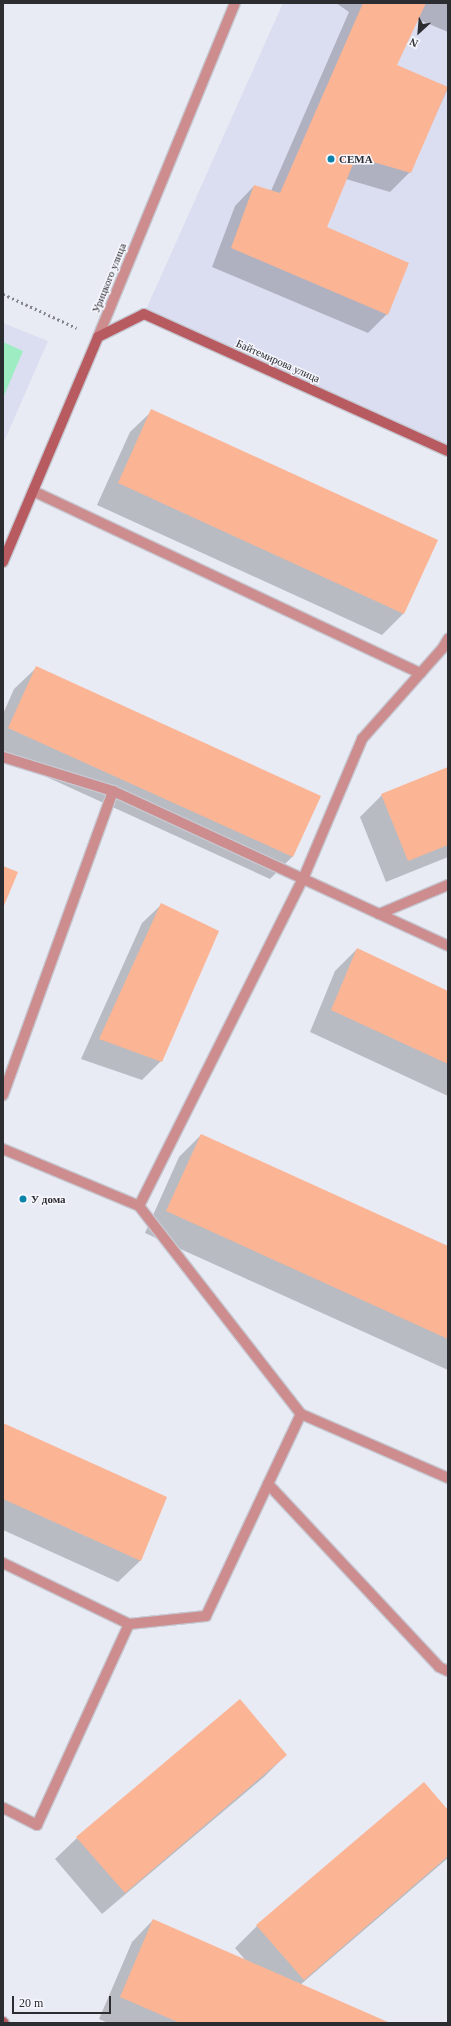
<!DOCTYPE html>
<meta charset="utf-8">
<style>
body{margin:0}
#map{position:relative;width:451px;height:2026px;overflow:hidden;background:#e8eaf4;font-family:"Times New Roman",serif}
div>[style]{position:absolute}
.built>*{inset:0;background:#dbdef0}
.green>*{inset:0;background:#9eecc2}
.shadow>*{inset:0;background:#0003}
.building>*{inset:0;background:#fbb494}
.path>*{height:2.5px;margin-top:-1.25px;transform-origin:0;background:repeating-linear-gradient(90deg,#83858b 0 2px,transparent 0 5px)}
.roads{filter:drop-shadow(1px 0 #c6c8d1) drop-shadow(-1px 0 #c6c8d1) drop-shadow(0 1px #c6c8d1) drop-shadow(0 -1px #c6c8d1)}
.lane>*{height:10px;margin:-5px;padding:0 5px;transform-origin:5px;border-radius:5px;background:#cd8c8e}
.street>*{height:10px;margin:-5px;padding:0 5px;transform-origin:5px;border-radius:5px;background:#cd8c8e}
.secondary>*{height:10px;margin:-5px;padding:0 5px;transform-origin:5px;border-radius:5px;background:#b85b61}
.dots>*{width:11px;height:11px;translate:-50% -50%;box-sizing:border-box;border:2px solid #f6f7fe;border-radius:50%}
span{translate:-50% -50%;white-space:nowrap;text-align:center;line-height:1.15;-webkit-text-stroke:3px #f6f7fe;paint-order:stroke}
.poi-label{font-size:11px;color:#2c2d31;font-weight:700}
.left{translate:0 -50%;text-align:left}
.street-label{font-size:11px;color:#2c2d31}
.frame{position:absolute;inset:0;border:4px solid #2c2d31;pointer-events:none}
.north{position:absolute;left:399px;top:12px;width:40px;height:40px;-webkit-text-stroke:3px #f6f7fe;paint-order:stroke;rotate:206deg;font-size:11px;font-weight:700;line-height:16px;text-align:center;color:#2c2d31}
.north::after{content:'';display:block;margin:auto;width:14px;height:18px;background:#2c2d31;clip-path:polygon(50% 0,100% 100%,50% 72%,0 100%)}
.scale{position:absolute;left:12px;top:1996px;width:99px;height:18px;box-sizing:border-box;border:2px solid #2c2d31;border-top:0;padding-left:5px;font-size:12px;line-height:14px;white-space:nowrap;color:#2c2d31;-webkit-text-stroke:3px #f6f7fe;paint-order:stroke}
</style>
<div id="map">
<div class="built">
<div style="clip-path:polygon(283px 3px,448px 3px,448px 451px,144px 314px)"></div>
<div style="clip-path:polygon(3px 323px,48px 341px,3px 444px)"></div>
</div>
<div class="green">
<div style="clip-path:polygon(3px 342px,23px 351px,3px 398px)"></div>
</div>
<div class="shadow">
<div style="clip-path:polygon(336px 3px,448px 3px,448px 32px,417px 19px,396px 66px,448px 88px,410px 172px,390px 192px,346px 179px,326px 228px,387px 314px,368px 333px,212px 267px,235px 206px,254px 186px,271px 191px,349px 12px)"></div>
<div style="clip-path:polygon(152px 411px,404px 613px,382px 635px,97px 505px,130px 432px)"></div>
<div style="clip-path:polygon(36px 668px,319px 797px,292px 857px,270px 879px,3px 757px,3px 714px,14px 689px)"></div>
<div style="clip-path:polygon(448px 768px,448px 857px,386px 882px,360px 817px,382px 795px)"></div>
<div style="clip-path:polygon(162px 904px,161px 1061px,142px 1080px,81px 1059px,142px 923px)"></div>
<div style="clip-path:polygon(357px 949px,448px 992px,448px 1096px,310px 1032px,335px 971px)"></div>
<div style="clip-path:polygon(201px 1135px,448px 1247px,448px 1370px,145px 1233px,179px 1157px)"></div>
<div style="clip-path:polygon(3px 1424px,166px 1497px,140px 1561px,118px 1582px,3px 1530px)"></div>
<div style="clip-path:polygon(286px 1755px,264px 1777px,102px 1914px,55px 1859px,77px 1838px)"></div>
<div style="clip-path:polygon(448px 1811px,448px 1858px,300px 1985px,387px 2023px,108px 2023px,99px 2019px,132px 1942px,153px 1920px,247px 1962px,235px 1948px,257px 1926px)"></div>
</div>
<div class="building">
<div style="clip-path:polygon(363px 3px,426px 3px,397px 65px,448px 87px,411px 173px,356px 157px,327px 227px,409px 263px,388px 315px,231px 248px,254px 185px,280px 193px)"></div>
<div style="clip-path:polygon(151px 409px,438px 540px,404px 614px,118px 483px)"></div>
<div style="clip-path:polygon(36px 666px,321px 796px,293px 857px,8px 728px)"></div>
<div style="clip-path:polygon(448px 767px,448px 845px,408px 861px,381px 794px)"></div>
<div style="clip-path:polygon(3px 866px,18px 872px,3px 908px)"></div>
<div style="clip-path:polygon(161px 903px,219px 931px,162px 1062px,99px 1039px)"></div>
<div style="clip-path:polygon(357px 948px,448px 991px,448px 1064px,331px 1010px)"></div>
<div style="clip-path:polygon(201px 1134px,448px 1246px,448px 1339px,166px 1211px)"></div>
<div style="clip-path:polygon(3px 1423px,167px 1497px,141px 1561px,3px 1499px)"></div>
<div style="clip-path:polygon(240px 1699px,287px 1755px,125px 1893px,76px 1837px)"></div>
<div style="clip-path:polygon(424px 1782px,448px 1810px,448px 1856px,304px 1980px,256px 1925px)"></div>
<div style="clip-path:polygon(153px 1919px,390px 2023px,180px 2023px,120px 1997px)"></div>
</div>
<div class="path">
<div style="left:3px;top:294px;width:81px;rotate:24.7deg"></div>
</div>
<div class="roads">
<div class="lane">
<div style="left:33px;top:491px;width:428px;rotate:25.2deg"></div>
<div style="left:3px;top:757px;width:115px;rotate:17.2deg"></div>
<div style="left:113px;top:791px;width:369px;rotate:24.8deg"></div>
<div style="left:379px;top:914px;width:75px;rotate:-22.8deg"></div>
<div style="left:3px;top:1095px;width:323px;rotate:-70.1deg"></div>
<div style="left:3px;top:1149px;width:147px;rotate:22.7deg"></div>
<div style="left:139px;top:1206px;width:264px;rotate:52.1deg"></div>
<div style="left:301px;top:1414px;width:223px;rotate:115.2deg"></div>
<div style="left:206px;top:1616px;width:77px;rotate:174.1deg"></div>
<div style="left:139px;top:1206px;width:366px;rotate:-63.4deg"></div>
<div style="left:303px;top:879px;width:152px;rotate:-67.1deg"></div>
<div style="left:362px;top:739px;width:120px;rotate:-48.4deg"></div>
<div style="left:442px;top:649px;width:12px;rotate:-59deg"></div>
<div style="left:301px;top:1414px;width:160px;rotate:23.5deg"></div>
<div style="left:268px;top:1484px;width:250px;rotate:46.9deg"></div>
<div style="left:439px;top:1667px;width:10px;rotate:24deg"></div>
<div style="left:3px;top:1563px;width:140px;rotate:25.8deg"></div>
<div style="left:129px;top:1624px;width:221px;rotate:114.6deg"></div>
<div style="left:37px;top:1825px;width:38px;rotate:-153deg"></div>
</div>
<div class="street">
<div style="left:98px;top:337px;width:361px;rotate:-67.7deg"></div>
</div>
<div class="secondary">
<div style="left:3px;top:562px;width:244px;rotate:-67.1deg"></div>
<div style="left:98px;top:337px;width:51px;rotate:-26.6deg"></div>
<div style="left:144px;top:314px;width:333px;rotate:24.3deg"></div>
<div style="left:3px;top:2022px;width:1px;rotate:45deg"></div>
</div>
</div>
<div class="dots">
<div style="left:331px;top:159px;background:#0b83a8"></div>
<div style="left:23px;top:1199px;background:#0b83a8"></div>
</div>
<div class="poi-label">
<span class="left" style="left:339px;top:159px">СЕМА</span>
<span class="left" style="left:31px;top:1199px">У дома</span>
</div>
<div class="street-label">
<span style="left:109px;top:278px;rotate:-68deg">Урицкого улица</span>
<span style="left:278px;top:361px;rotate:24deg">Байтемирова улица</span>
</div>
<div class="frame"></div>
<div class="north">N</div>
<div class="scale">20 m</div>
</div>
